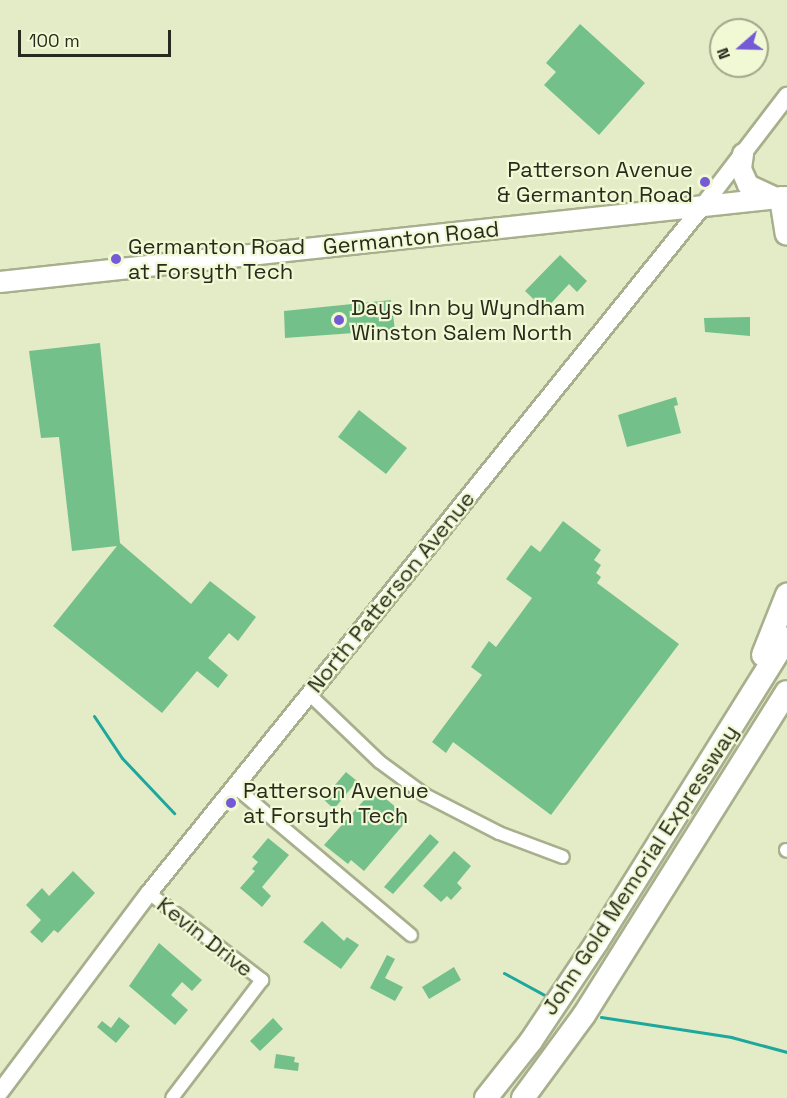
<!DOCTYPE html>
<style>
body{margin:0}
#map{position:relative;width:787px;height:1098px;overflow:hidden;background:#e4ecc7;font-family:"Space Grotesk",sans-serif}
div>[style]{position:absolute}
.stream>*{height:3px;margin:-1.5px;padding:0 1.5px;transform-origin:1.5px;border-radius:1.5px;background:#1ea79c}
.building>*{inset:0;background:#73c08a}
.roads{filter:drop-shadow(2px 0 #a7af8c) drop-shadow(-2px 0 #a7af8c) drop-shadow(0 2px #a7af8c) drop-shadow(0 -2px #a7af8c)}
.street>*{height:12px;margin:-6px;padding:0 6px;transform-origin:6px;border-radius:6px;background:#fff}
.secondary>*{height:16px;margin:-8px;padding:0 8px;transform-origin:8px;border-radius:8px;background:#fff}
.primary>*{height:20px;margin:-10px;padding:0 10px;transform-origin:10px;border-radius:10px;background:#fff}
.highway>*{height:22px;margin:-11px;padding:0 11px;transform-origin:11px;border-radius:11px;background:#fff}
.dots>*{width:16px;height:16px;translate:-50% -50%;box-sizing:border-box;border:3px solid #f1f9d4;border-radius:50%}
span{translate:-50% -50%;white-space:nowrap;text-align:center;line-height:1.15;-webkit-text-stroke:4.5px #f1f9d4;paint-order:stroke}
.poi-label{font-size:22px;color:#272a1d}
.right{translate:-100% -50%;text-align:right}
.left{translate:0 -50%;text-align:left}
.street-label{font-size:22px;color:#272a1d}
.north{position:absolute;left:709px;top:18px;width:60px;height:60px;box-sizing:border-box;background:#f1f9d4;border:2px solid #a0a68b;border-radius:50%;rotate:250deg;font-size:16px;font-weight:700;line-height:24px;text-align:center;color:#272a1d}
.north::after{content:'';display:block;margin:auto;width:21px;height:27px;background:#755ad5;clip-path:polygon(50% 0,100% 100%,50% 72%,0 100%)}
.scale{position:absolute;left:18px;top:30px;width:153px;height:27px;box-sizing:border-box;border:3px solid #272a1d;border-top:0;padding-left:8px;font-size:18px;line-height:21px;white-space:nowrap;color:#272a1d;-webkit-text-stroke:4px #f1f9d4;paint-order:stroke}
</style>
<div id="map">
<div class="stream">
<div style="left:94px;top:716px;width:50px;rotate:56.3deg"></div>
<div style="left:122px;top:758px;width:76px;rotate:46.6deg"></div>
<div style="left:504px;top:973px;width:50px;rotate:28.6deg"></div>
<div style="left:601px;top:1017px;width:132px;rotate:8.7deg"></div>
<div style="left:731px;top:1037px;width:58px;rotate:15deg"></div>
</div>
<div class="building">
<div style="clip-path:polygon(580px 24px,645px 83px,599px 135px,544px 85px,556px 72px,546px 63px)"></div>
<div style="clip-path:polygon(560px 255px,587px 281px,577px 292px,569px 284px,545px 310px,525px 291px)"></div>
<div style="clip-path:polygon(391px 300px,395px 330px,285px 338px,284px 311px)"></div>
<div style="clip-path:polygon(750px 317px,750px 336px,705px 332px,704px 318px)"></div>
<div style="clip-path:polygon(100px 343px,120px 543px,191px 604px,210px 581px,256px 617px,238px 641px,229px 633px,208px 658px,228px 675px,218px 688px,197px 671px,162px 713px,53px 626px,117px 546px,72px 551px,59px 437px,41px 438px,29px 351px)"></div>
<div style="clip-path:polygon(676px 397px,678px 405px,674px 406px,681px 433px,627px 447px,618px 415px)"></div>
<div style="clip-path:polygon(359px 410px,407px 448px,386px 474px,338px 437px)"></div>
<div style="clip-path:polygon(563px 521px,601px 550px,594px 560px,601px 565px,596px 573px,601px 577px,597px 583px,679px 644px,551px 815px,453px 742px,446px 753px,432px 742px,482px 675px,471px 667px,489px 641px,496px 647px,532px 598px,506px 579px,531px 545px,540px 552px)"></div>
<div style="clip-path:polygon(346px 772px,357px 781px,334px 809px,323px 799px)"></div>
<div style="clip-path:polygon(374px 789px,409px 818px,364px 871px,351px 860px,348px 864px,324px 845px)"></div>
<div style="clip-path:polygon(430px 834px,439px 842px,393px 894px,384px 887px)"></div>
<div style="clip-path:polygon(268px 838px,289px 855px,262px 887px,271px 896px,262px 907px,240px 888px,255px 871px,252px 869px,258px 862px,252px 857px)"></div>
<div style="clip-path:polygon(454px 851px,471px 866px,457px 883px,462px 888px,451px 900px,447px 896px,441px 902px,423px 886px)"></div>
<div style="clip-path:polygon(73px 871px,95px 893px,58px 933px,54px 930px,42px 943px,30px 932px,41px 920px,26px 905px,42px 888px,49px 896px)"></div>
<div style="clip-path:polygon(322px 921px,344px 941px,347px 937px,359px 945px,341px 969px,303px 942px)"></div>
<div style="clip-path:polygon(159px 943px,202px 980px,192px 991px,182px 982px,171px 995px,188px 1010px,175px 1025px,129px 986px)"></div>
<div style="clip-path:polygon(387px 955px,395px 959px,385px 978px,403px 987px,395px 1001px,370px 988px)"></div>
<div style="clip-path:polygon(454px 967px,461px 980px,429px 999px,422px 987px)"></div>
<div style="clip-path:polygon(119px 1017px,130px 1026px,116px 1043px,97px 1027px,102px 1021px,111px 1028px)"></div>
<div style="clip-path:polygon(273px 1018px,283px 1029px,260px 1051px,250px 1041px)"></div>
<div style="clip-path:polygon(276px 1054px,295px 1057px,294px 1062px,299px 1063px,298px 1071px,274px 1068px)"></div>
</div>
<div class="roads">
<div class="street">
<div style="left:309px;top:694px;width:98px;rotate:43.8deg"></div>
<div style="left:380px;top:762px;width:56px;rotate:36.3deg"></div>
<div style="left:425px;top:795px;width:83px;rotate:27.2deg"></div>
<div style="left:499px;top:833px;width:68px;rotate:20.6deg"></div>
<div style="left:235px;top:787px;width:230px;rotate:40.1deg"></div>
<div style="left:786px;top:850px;width:1px;rotate:45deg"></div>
<div style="left:149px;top:893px;width:143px;rotate:37.6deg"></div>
<div style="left:262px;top:980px;width:148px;rotate:127.3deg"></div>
</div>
<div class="secondary">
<div style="left:0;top:1092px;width:249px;rotate:-53.2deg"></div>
<div style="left:149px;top:893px;width:881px;rotate:-51.13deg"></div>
<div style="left:702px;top:207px;width:140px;rotate:-52.6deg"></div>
</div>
<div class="primary">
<div style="left:743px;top:154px;width:15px;rotate:98deg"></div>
<div style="left:741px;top:169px;width:17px;rotate:66deg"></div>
<div style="left:748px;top:185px;width:31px;rotate:25deg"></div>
<div style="left:0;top:282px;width:792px;rotate:-6.16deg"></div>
</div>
<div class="highway">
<div style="left:781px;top:198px;width:36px;rotate:81deg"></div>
<div style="left:763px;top:655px;width:65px;rotate:-68.2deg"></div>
<div style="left:486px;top:1098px;width:73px;rotate:-51.7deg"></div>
<div style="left:531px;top:1041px;width:119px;rotate:-56.3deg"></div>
<div style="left:597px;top:942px;width:358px;rotate:-58deg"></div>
<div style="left:523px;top:1098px;width:103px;rotate:-53.7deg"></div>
<div style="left:584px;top:1015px;width:381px;rotate:-57.9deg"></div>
</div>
</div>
<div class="dots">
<div style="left:705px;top:182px;background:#755ad5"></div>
<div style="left:116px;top:259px;background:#755ad5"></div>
<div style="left:339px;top:320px;background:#755ad5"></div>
<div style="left:231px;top:803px;background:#755ad5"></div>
</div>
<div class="poi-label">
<span class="right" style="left:693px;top:182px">Patterson Avenue<br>&amp; Germanton Road</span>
<span class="left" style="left:128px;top:259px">Germanton Road<br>at Forsyth Tech</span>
<span class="left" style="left:351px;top:320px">Days Inn by Wyndham<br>Winston Salem North</span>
<span class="left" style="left:243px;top:803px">Patterson Avenue<br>at Forsyth Tech</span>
</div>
<div class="street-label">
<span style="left:411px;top:238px;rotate:-6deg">Germanton Road</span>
<span style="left:391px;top:592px;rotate:-51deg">North Patterson Avenue</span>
<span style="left:640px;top:870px;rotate:-57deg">John Gold Memorial Expressway</span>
<span style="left:205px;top:937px;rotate:38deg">Kevin Drive</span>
</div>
<div class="north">N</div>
<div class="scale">100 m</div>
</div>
